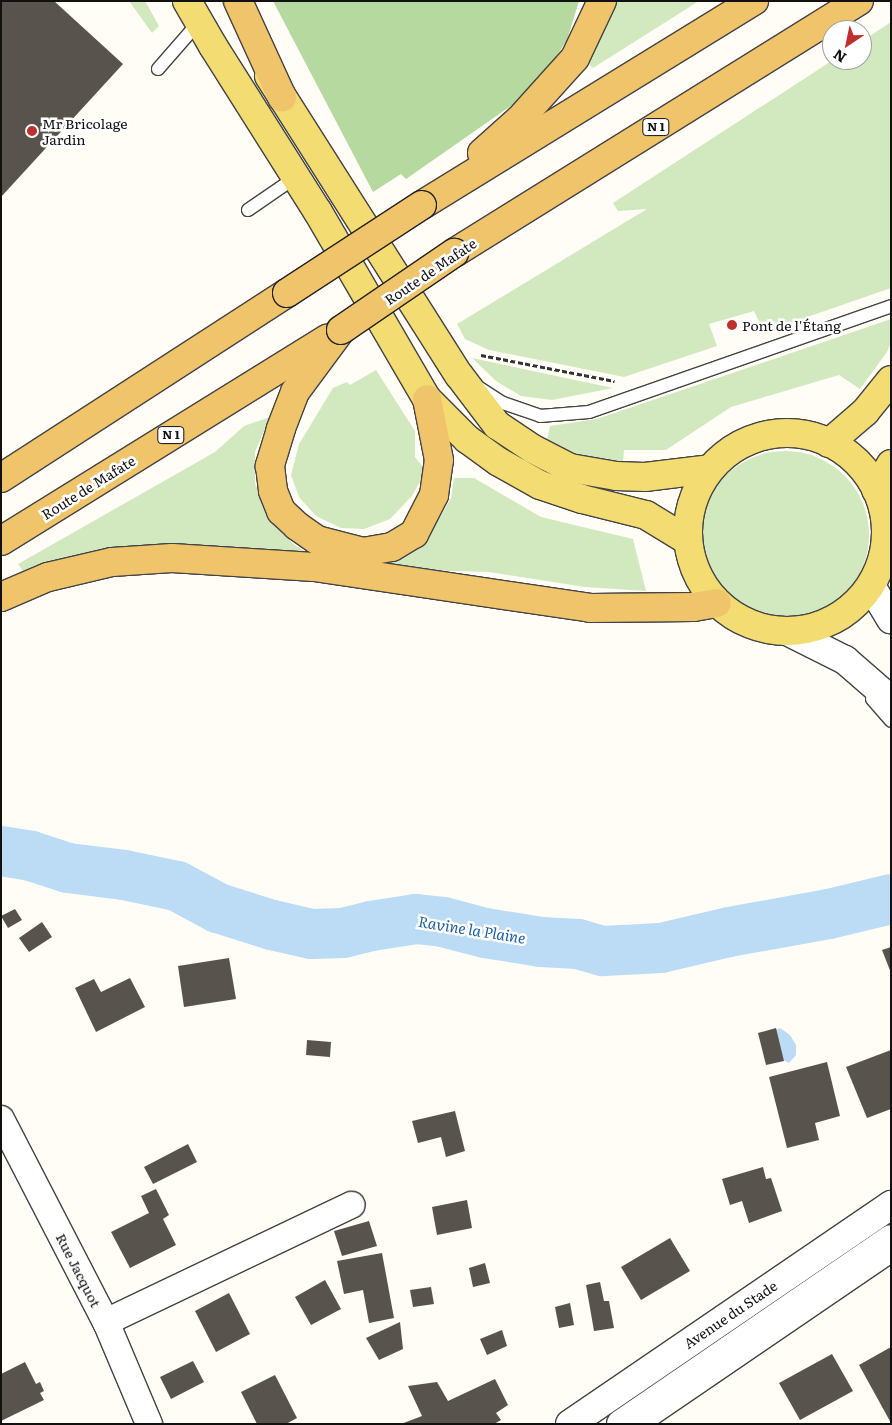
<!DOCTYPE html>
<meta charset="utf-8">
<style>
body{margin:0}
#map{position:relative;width:892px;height:1425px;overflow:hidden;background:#fffdf5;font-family:Literata,serif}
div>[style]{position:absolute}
.green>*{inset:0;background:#d2e9bf}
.round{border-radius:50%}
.forest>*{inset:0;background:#b5d99f}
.water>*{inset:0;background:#bcdbf4}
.river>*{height:50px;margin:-25px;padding:0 25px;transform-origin:25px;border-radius:25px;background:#bcdbf4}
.building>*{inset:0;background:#59534e}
.path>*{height:3px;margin-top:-1.5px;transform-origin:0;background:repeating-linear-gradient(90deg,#333 0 5px,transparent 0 7.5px)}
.roads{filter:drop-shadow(1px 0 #444) drop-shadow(-1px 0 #444) drop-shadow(0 1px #444) drop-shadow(0 -1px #444)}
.service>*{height:12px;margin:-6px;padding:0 6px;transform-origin:6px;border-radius:6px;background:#fff}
.minor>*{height:26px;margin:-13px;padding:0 13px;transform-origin:13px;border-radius:13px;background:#fff}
.tertiary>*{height:28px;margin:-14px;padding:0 14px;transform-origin:14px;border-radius:14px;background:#fff}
.primary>*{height:28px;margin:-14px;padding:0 14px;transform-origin:14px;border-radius:14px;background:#f3dc71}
.primary>.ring{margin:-14px;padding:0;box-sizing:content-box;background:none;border:28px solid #f3dc71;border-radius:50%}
.trunk>*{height:28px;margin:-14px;padding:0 14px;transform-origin:14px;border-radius:14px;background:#f0c46a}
.bridges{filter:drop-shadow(1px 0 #222) drop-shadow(-1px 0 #222) drop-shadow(0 1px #222) drop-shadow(0 -1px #222)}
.trunk-bridge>*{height:28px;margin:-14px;padding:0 14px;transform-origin:14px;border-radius:14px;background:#f0c46a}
.dots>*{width:14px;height:14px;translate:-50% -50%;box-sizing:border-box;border:2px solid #fff;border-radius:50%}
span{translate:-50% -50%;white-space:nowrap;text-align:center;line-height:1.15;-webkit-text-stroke:5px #fff;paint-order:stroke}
.shield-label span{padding:1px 4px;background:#fff;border:1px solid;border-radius:4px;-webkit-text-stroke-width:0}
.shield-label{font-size:12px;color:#111;font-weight:700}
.poi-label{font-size:14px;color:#111}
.left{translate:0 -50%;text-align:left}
.street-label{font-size:14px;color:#111}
.water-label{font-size:15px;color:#1d5da0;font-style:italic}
.frame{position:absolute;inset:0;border:2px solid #111;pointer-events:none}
.north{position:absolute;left:822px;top:20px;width:50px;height:50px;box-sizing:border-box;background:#fff;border:1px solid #a0a0a0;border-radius:50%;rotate:214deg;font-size:14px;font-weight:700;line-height:20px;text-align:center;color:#111}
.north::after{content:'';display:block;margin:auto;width:18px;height:22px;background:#bd302d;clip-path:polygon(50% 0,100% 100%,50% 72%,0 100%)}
</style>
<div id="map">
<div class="green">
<div style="clip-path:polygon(129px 1px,145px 1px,159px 26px,152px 33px)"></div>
<div style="clip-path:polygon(613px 1px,699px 1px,593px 68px,587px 62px)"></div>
<div style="clip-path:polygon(891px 22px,891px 288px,764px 332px,754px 311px,709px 324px,717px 346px,624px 377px,489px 350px,465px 339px,457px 324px,647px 209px,618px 211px,613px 203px,833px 60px,862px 60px,862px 41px)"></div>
<div style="clip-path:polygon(891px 319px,891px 342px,887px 352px,860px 389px,839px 375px,731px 407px,666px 450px,624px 450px,623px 463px,573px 453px,547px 440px,550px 426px,597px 419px)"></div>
<div style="clip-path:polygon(472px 358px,613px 388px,552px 400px,521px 396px,496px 381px)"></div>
<div style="clip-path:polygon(376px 370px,415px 431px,415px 457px,426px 471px,412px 496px,390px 519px,364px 529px,341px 528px,316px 516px,299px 497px,291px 475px,299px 444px,333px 388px,347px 382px,350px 385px)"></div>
<div style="clip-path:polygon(270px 417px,255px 452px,255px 483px,267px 515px,292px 543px,305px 552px,304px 558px,212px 547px,140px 546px,79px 555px,24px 572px,18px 564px,215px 452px,244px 426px)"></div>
<div class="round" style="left:701px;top:451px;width:168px;height:168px"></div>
<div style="clip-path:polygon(454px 478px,474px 478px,541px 517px,633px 539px,646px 591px,585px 587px,489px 572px,383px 569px,382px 562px,411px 552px,432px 531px,451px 498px)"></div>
</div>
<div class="forest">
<div style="clip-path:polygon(273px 1px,579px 1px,567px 40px,535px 89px,406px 179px,401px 174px,373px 192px)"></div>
</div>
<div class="water">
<div style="clip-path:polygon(780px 1028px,790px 1035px,796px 1045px,796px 1055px,789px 1063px,783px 1060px,772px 1032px)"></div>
</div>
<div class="river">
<div style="left:1px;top:851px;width:30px;rotate:9deg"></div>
<div style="left:31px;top:856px;width:39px;rotate:18deg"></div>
<div style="left:68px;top:868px;width:56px;rotate:7.1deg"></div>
<div style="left:124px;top:875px;width:54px;rotate:11.7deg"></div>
<div style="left:177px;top:886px;width:47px;rotate:28.2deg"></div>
<div style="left:218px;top:908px;width:57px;rotate:17.5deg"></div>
<div style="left:272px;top:925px;width:41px;rotate:12.7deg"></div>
<div style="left:312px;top:934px;width:31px;rotate:-2deg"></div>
<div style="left:343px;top:933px;width:29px;rotate:-14deg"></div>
<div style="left:371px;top:926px;width:46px;rotate:-8.8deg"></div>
<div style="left:416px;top:919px;width:27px;rotate:6deg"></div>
<div style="left:443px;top:922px;width:43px;rotate:14.7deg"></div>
<div style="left:485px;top:933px;width:57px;rotate:9.1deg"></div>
<div style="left:541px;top:942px;width:37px;rotate:3deg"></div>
<div style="left:578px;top:944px;width:26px;rotate:16deg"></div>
<div style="left:603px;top:951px;width:58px;rotate:-3deg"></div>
<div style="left:661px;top:948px;width:70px;rotate:-13.2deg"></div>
<div style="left:729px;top:932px;width:102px;rotate:-10.2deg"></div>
<div style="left:829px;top:914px;width:64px;rotate:-13.6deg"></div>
</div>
<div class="building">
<div style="clip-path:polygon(1px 1px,54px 1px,123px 64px,1px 197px)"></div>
<div style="clip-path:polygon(15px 909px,22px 920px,8px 928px,1px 916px)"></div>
<div style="clip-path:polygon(42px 922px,52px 937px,29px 952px,19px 938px)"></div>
<div style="clip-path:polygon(891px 947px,891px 973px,882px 950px)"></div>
<div style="clip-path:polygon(229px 958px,236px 999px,184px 1007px,178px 966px)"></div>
<div style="clip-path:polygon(130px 978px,145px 1007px,96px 1032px,75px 988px,94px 979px,101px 992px)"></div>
<div style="clip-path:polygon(776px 1028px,784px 1061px,766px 1065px,758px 1033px)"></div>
<div style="clip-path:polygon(307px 1040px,331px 1042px,330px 1057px,306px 1055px)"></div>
<div style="clip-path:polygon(891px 1050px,891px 1109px,867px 1118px,846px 1067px)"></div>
<div style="clip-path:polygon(827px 1062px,840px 1116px,815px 1123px,819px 1140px,787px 1148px,769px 1077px)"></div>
<div style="clip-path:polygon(455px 1111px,465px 1151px,446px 1157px,441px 1137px,418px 1143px,412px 1121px)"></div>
<div style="clip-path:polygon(188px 1144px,197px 1162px,153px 1184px,144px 1167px)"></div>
<div style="clip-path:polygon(763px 1167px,766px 1179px,771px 1178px,782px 1211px,749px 1223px,742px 1201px,730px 1205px,722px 1179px)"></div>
<div style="clip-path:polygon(156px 1189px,169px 1215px,163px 1219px,176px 1245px,130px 1268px,111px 1232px,149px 1213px,141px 1196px)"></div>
<div style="clip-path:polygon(467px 1200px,472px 1228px,437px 1235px,432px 1207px)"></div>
<div style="clip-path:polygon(369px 1221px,377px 1246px,342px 1256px,334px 1231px)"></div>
<div style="clip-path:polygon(670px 1238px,690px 1271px,641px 1300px,621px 1267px)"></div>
<div style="clip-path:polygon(382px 1253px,394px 1318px,369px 1323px,363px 1290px,344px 1294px,337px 1261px)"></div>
<div style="clip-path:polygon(485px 1263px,490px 1283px,473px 1287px,469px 1268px)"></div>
<div style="clip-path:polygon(325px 1280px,341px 1309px,311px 1325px,295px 1297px)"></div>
<div style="clip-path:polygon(600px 1282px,604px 1301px,609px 1301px,614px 1328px,594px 1331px,586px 1285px)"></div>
<div style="clip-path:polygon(431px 1287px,434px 1304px,413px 1307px,410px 1290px)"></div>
<div style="clip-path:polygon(229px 1293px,250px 1334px,216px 1352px,195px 1311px)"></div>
<div style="clip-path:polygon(570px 1303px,574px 1325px,559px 1328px,555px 1307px)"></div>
<div style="clip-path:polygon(400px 1322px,403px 1349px,379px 1360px,366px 1338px)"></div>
<div style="clip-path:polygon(502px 1330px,507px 1346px,487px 1355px,480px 1339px)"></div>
<div style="clip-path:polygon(891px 1347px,891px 1423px,859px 1365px)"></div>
<div style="clip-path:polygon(832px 1354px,853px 1391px,800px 1420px,779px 1383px)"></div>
<div style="clip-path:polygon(193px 1361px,204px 1382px,171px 1399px,160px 1377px)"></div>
<div style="clip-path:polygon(25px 1362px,36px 1384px,40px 1382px,44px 1391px,40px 1393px,44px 1400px,1px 1421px,1px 1374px)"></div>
<div style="clip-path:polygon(275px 1375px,297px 1418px,286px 1424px,257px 1424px,241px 1392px)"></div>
<div style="clip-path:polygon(495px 1379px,508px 1405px,496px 1413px,501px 1420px,494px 1424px,401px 1424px,422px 1416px,408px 1386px,437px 1382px,448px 1401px)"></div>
</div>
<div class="path">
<div style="left:481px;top:355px;width:136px;rotate:11deg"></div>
</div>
<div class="roads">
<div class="service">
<div style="left:158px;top:69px;width:62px;rotate:-48.9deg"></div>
<div style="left:248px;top:210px;width:58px;rotate:-34.5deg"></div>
<div style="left:478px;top:387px;width:30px;rotate:33deg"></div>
<div style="left:503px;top:403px;width:39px;rotate:19deg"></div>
<div style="left:540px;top:416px;width:49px;rotate:-4.7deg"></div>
<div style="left:589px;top:412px;width:320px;rotate:-19.3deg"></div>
<div style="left:872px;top:699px;width:29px;rotate:49deg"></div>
<div style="left:646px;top:1424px;width:297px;rotate:-34.3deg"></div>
</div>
<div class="minor">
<div style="left:1px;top:1119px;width:229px;rotate:62.7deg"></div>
<div style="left:106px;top:1322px;width:111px;rotate:67.1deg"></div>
<div style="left:106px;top:1322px;width:272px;rotate:-25.5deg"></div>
</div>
<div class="tertiary">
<div style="left:871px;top:586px;width:39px;rotate:59deg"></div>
<div style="left:789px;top:632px;width:63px;rotate:26.6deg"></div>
<div style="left:845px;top:660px;width:61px;rotate:41deg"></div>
<div style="left:570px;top:1424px;width:389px;rotate:-34.3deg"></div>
<div style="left:621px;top:1424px;width:327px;rotate:-34.4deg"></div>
</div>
<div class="primary">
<div style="left:187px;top:1px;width:52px;rotate:60deg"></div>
<div style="left:213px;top:46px;width:196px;rotate:57.7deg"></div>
<div style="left:318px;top:212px;width:216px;rotate:59.8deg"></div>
<div style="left:427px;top:399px;width:57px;rotate:45deg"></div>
<div style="left:467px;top:439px;width:39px;rotate:36deg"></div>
<div style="left:499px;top:462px;width:47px;rotate:29.3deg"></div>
<div style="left:540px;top:485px;width:44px;rotate:18.4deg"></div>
<div style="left:582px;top:499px;width:66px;rotate:14deg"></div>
<div style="left:646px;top:515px;width:48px;rotate:31.4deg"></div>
<div style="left:269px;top:76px;width:354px;rotate:57.6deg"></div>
<div style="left:459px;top:375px;width:63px;rotate:52.8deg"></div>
<div style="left:497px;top:425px;width:43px;rotate:33.7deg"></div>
<div style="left:533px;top:449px;width:42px;rotate:27.2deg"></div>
<div style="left:570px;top:468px;width:47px;rotate:9.9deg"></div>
<div style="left:616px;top:476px;width:29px;rotate:2deg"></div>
<div style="left:645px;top:477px;width:65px;rotate:-7deg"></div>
<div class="ring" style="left:688px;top:433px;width:170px;height:170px"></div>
<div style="left:829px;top:443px;width:48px;rotate:-40.7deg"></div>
<div style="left:865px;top:412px;width:41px;rotate:-50.9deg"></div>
<div style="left:876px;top:490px;width:30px;rotate:-60deg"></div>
</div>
<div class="trunk">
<div style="left:238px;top:1px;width:106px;rotate:65.4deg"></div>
<div style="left:482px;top:153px;width:51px;rotate:-41.8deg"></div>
<div style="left:520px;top:119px;width:82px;rotate:-48deg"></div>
<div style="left:575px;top:58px;width:63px;rotate:-64.7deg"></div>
<div style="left:422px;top:205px;width:390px;rotate:-31.6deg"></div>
<div style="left:454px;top:253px;width:477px;rotate:-31.9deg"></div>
<div style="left:341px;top:330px;width:77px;rotate:126.6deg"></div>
<div style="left:295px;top:392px;width:40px;rotate:111deg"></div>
<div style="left:281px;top:429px;width:39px;rotate:107deg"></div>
<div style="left:270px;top:466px;width:25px;rotate:83deg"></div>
<div style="left:273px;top:491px;width:22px;rotate:68deg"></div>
<div style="left:281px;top:511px;width:22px;rotate:43deg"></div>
<div style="left:297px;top:526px;width:24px;rotate:35deg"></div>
<div style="left:317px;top:540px;width:48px;rotate:14.6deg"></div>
<div style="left:363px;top:552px;width:29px;rotate:-10deg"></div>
<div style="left:392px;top:547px;width:26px;rotate:-31deg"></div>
<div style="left:414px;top:534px;width:44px;rotate:-62.9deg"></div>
<div style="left:434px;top:495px;width:35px;rotate:-82deg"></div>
<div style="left:439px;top:460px;width:62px;rotate:-101.1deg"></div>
<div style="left:1px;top:478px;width:341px;rotate:-32.9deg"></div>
<div style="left:1px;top:541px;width:384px;rotate:-31.8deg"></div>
<div style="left:1px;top:597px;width:51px;rotate:-23.1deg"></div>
<div style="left:48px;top:577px;width:66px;rotate:-13.2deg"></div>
<div style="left:112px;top:562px;width:60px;rotate:-3.8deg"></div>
<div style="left:172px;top:558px;width:142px;rotate:3.6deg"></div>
<div style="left:314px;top:567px;width:279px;rotate:8.4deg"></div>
<div style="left:590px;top:608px;width:104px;rotate:-0.6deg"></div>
<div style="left:694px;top:607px;width:23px;rotate:-10deg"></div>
</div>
</div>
<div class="bridges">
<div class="trunk-bridge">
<div style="left:287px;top:293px;width:161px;rotate:-33.1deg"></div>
<div style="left:341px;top:330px;width:137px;rotate:-34.3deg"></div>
</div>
</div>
<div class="dots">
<div style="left:32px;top:131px;background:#bd302d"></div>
<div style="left:732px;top:325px;background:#bd302d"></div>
</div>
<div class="shield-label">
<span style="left:656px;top:127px">N 1</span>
<span style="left:171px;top:435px">N 1</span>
</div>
<div class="poi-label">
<span class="left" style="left:42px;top:131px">Mr Bricolage<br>Jardin</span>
<span class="left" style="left:742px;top:325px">Pont de l'Étang</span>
</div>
<div class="street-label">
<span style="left:430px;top:271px;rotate:-34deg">Route de Mafate</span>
<span style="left:88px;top:487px;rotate:-32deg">Route de Mafate</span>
<span style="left:79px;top:1270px;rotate:63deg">Rue Jacquot</span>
<span style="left:730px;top:1314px;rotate:-34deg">Avenue du Stade</span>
</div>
<div class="water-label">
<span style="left:472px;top:929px;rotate:9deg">Ravine la Plaine</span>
</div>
<div class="frame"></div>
<div class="north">N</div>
</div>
